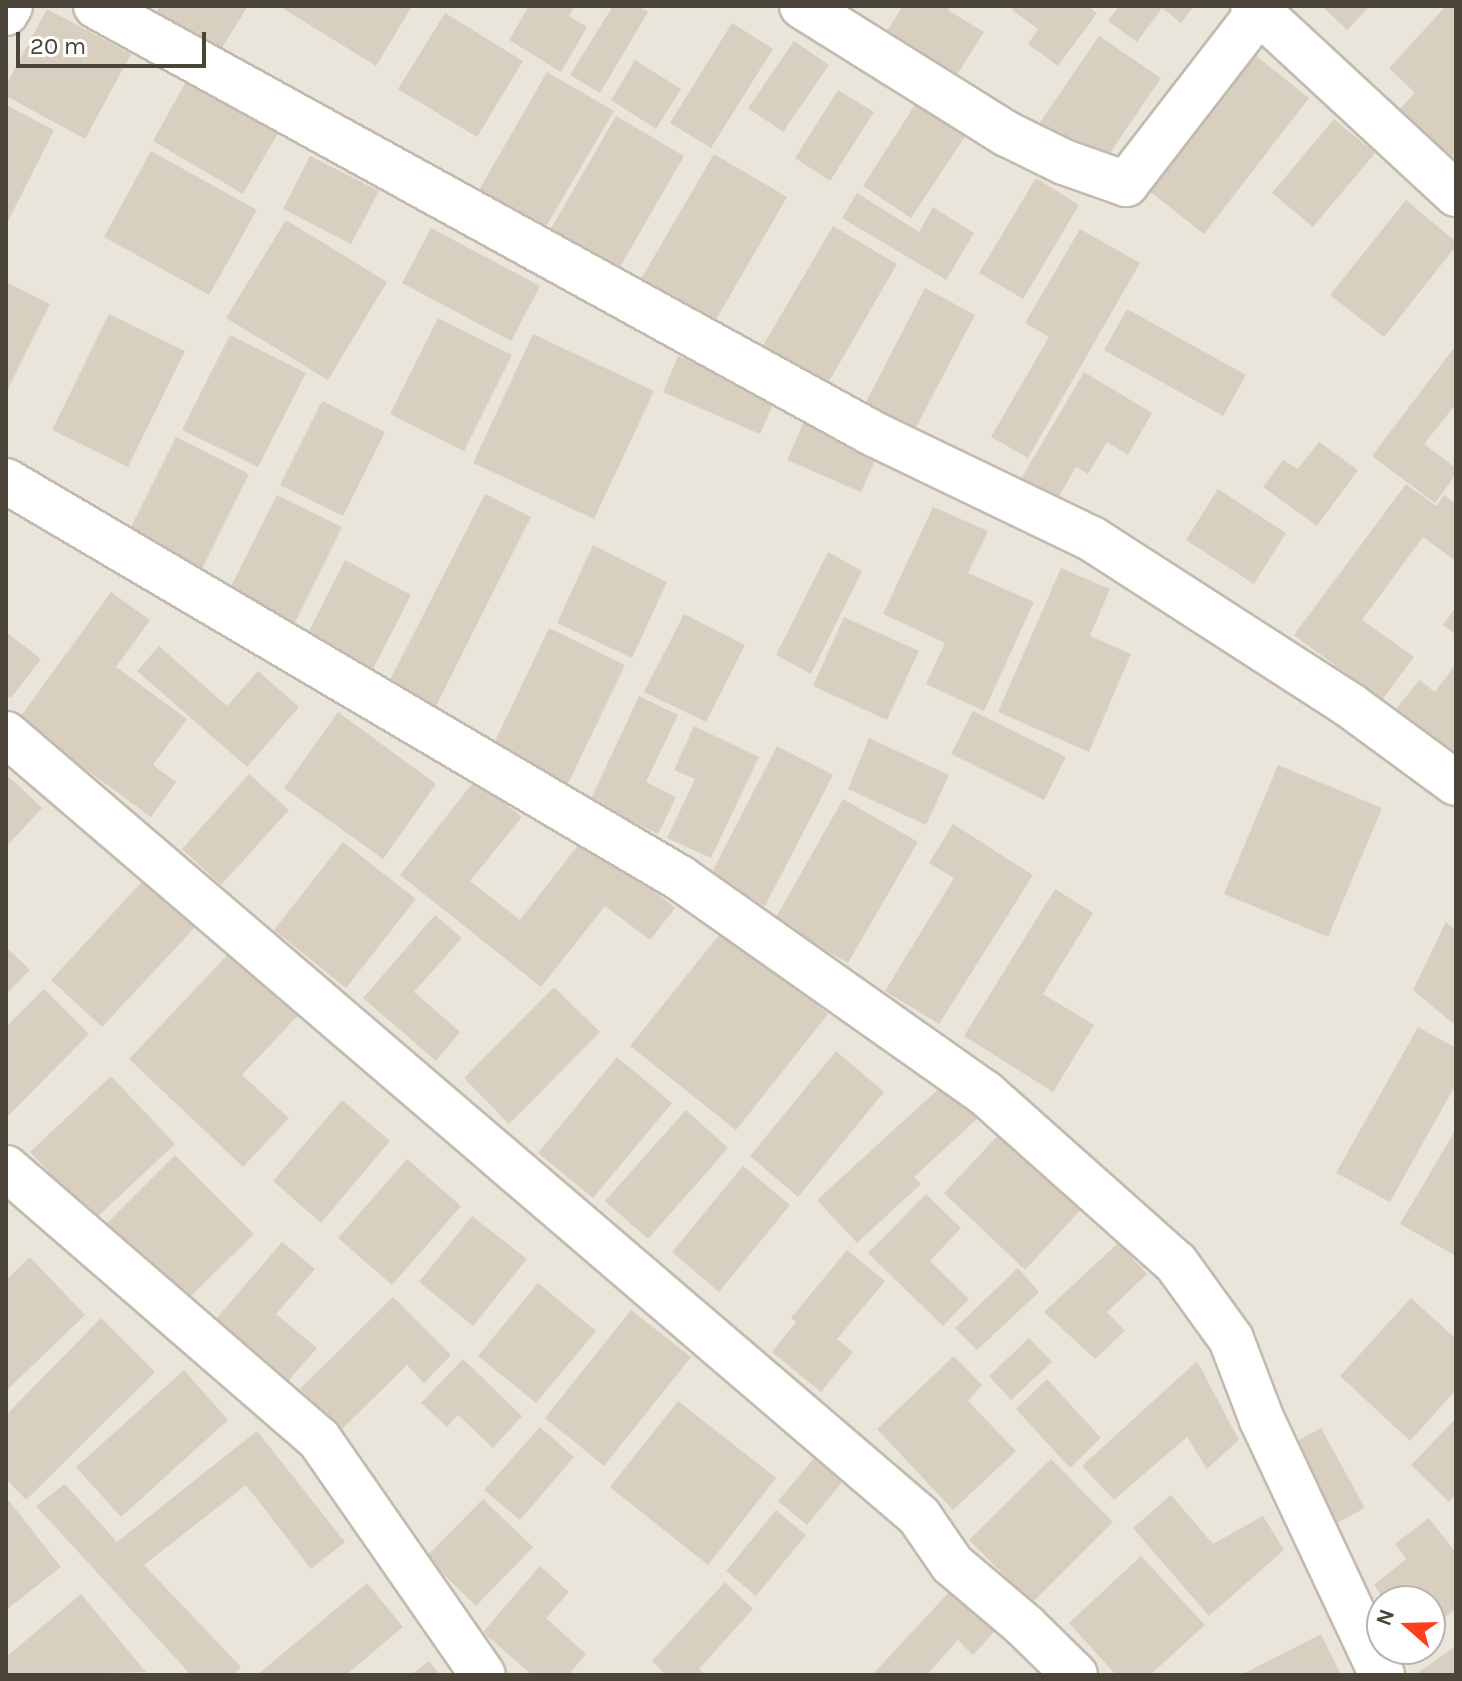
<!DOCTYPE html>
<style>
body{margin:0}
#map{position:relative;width:1462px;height:1681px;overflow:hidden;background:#f6f3ec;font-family:Karla,sans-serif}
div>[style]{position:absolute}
.residential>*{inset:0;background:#eae5da}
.building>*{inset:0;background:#d8cfc1}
.roads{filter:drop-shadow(2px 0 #c2bbae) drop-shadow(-2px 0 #c2bbae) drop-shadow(0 2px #c2bbae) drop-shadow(0 -2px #c2bbae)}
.minor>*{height:44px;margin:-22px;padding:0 22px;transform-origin:22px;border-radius:22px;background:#fff}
span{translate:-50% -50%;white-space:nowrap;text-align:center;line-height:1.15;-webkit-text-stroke:6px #fff;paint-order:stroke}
.frame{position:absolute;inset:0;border:8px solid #4b4439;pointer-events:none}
.north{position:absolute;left:1366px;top:1585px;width:80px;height:80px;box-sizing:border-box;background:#fff;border:2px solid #b7b4b0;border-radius:50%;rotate:290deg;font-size:22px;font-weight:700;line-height:32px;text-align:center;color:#4b4439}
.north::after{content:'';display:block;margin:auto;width:28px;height:36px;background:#fc3f1d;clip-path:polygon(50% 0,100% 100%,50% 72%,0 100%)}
.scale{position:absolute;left:16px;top:32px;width:190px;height:36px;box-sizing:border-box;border:4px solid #4b4439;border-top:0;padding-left:10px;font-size:24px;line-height:28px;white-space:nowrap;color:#4b4439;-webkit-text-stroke:6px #fff;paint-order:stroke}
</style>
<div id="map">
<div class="residential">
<div style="clip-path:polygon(evenodd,6px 6px,1456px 6px,1456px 1675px,6px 1675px,6px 6px,1382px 1601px,1430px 1601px,1430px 1649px,1382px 1649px,1382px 1601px)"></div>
</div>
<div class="building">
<div style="clip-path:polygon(160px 6px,248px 6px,220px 51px,156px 12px)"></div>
<div style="clip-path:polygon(286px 6px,412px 6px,376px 66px,284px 9px)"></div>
<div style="clip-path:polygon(529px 6px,575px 6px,569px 16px,587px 27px,561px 72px,509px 40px)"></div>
<div style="clip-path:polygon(613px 6px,638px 6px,648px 12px,600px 93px,570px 75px)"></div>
<div style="clip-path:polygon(903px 6px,950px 6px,948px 10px,984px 32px,957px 75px,887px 31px)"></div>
<div style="clip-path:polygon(1014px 6px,1087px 6px,1097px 13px,1058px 66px,1028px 44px,1038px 29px,1012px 10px)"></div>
<div style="clip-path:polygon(1119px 6px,1194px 6px,1181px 23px,1162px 8px,1137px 42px,1108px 21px)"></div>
<div style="clip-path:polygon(1322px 6px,1370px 6px,1347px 30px)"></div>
<div style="clip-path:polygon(1446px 6px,1456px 6px,1456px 152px,1446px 162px,1394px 115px,1415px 93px,1389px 68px)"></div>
<div style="clip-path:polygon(47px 9px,131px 54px,85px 139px,6px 96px,6px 85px)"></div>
<div style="clip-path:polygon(445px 13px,523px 61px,477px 137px,398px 89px)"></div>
<div style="clip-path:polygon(732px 23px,773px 49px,711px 148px,670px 123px)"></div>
<div style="clip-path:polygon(1099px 36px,1161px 78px,1101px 166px,1039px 124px)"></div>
<div style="clip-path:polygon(794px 41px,829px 65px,783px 132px,748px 108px)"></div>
<div style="clip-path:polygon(1250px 51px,1309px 98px,1204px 234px,1144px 187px)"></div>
<div style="clip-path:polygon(635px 60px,681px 89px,656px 129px,611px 100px)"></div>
<div style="clip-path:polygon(547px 72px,614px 111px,541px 235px,475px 197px)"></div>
<div style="clip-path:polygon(187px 80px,278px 133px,243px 194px,153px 141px)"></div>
<div style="clip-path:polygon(838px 90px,874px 112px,830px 181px,795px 158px)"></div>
<div style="clip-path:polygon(918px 100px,968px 132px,911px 218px,863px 186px)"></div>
<div style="clip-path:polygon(6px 105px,54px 130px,6px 225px)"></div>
<div style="clip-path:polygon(616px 116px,684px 156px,617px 272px,549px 232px)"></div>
<div style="clip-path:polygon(1334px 119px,1375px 153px,1313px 227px,1272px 193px)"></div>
<div style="clip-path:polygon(151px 151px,257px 210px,209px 295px,104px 237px)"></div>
<div style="clip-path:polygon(714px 154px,787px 197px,710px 330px,637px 286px)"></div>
<div style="clip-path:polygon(310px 156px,379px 191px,351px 244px,283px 209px)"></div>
<div style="clip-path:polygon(1036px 178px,1079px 205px,1023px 299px,979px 273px)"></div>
<div style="clip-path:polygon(857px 193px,919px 232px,933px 207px,974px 233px,946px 280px,842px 218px)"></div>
<div style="clip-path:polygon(1406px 200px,1456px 242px,1456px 246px,1384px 337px,1330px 295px)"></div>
<div style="clip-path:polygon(286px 220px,387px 282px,328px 380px,226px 318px)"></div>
<div style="clip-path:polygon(833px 226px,897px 264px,824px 390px,760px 351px)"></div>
<div style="clip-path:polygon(431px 228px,540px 286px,511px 341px,402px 283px)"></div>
<div style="clip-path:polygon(1080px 229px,1140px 263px,1028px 458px,991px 437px,1049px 337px,1025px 323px)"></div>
<div style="clip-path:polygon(6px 282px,50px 304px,6px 393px)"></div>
<div style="clip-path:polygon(925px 288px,975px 315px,914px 431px,865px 404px)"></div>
<div style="clip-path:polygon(1127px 309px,1246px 375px,1223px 416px,1104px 350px)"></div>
<div style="clip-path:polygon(109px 314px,185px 351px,128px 467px,52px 430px)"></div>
<div style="clip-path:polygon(438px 318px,512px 355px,464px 451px,390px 414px)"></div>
<div style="clip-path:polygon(533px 334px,654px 391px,594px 519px,473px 463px)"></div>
<div style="clip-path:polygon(230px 335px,306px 373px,258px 467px,182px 430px)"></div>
<div style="clip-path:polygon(1456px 345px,1456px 404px,1424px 444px,1456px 468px,1456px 474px,1435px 503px,1372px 456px)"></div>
<div style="clip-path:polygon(678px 356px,776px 398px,760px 434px,663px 392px)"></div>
<div style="clip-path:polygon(1084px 372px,1152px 413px,1128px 455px,1107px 442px,1088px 474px,1076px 467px,1053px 506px,1018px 484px)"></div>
<div style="clip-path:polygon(322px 401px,385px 432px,343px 516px,280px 485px)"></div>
<div style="clip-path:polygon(805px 419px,879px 451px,861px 492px,787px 460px)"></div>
<div style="clip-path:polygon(176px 437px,249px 474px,202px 569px,128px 533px)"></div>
<div style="clip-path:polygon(1319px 442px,1358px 470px,1317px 526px,1263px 487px,1283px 460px,1298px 469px)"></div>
<div style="clip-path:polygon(1406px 484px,1436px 506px,1444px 495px,1456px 504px,1456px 561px,1423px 537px,1362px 620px,1414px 657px,1382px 700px,1294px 635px)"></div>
<div style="clip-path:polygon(1218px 489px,1286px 533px,1254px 584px,1186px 540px)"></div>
<div style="clip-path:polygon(485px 494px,531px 517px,435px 708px,388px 684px)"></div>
<div style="clip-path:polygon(277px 495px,342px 527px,290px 633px,224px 600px)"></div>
<div style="clip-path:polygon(933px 507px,988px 531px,968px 573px,1034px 602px,984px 711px,926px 684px,945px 643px,883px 614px)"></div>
<div style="clip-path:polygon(593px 545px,667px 582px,632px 658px,557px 623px)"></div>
<div style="clip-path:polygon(828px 552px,862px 571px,811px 674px,776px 655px)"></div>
<div style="clip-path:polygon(345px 560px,411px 595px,369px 677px,303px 643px)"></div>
<div style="clip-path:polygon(1061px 568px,1110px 589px,1090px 636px,1131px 654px,1089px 752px,998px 712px)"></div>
<div style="clip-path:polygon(111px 592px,150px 620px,116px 667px,187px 719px,153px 765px,176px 782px,151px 817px,18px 720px)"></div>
<div style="clip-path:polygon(1456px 607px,1456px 635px,1443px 625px)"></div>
<div style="clip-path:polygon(684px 614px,745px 645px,706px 722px,644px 692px)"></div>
<div style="clip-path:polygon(844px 617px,919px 651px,887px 720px,813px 686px)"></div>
<div style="clip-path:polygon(549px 628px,625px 665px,564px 792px,488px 756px)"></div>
<div style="clip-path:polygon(6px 632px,41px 659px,11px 698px,6px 694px)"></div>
<div style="clip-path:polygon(159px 646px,227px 706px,258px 671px,299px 707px,247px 767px,137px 671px)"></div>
<div style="clip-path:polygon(1456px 664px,1456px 758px,1394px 712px,1419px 680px,1435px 692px)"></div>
<div style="clip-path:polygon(639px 696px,678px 715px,646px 782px,676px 797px,658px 834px,590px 801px)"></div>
<div style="clip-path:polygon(973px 711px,1066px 757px,1044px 800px,951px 754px)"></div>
<div style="clip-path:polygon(338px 712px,436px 784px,383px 859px,284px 788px)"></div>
<div style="clip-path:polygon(694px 726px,759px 757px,711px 858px,667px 838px,695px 779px,674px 770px)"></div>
<div style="clip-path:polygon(869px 738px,949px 775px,926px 825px,848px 789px)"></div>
<div style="clip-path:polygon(777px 746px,833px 775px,765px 906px,710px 876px)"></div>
<div style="clip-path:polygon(1278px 765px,1382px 808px,1328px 937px,1224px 894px)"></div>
<div style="clip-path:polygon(6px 774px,42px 808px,6px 847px)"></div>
<div style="clip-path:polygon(249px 774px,289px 810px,221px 885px,182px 849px)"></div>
<div style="clip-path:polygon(475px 780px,522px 817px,470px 881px,520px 920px,585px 836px,675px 908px,650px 940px,605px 906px,541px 987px,400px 875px)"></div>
<div style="clip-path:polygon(843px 799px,918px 842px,848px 963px,774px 921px)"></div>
<div style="clip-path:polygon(953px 824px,1033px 875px,939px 1024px,885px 991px,954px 878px,929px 863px)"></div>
<div style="clip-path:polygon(343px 842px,416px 899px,346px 988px,274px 930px)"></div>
<div style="clip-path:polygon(149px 874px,200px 922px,102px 1027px,51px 980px)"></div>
<div style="clip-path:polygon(1055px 889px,1093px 913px,1043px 994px,1094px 1025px,1053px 1092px,964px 1036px)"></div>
<div style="clip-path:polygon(435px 915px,462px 938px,414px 992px,460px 1032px,436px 1061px,363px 998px)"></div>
<div style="clip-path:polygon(1446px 922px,1456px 931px,1456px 1026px,1413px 990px)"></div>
<div style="clip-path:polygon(723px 930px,828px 1014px,736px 1130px,630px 1046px)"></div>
<div style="clip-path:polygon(236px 946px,303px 1010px,242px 1075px,289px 1118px,243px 1167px,129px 1059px)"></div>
<div style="clip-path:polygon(6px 947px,30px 970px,6px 994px)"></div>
<div style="clip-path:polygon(554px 987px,600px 1032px,509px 1124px,464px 1078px)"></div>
<div style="clip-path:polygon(44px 989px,89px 1034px,6px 1118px,6px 1027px)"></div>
<div style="clip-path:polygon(1418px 1027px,1456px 1048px,1456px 1084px,1390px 1202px,1336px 1173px)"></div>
<div style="clip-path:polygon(836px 1051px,884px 1092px,798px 1197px,750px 1156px)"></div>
<div style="clip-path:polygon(617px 1057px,672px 1103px,593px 1198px,538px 1153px)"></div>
<div style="clip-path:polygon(111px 1076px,175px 1144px,94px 1220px,30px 1152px)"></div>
<div style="clip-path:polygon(946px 1082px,979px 1117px,914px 1177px,921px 1184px,857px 1243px,817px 1200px)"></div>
<div style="clip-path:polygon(342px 1100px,390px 1141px,321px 1223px,273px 1181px)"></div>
<div style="clip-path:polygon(686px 1110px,728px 1148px,648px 1239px,605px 1201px)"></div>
<div style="clip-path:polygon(1456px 1129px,1456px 1256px,1400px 1224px)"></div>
<div style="clip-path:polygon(1003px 1130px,1084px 1206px,1025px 1270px,944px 1193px)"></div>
<div style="clip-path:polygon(175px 1155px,254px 1234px,184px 1303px,106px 1224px)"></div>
<div style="clip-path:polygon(407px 1159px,461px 1206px,392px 1285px,338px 1238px)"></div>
<div style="clip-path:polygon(743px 1166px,790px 1205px,719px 1292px,672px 1252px)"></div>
<div style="clip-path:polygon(926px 1194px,961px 1228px,930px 1261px,969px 1299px,943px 1326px,868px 1253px)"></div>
<div style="clip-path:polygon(472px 1216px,527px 1259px,473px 1326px,419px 1282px)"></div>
<div style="clip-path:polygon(282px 1242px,315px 1269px,276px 1314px,317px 1348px,288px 1381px,216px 1319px)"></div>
<div style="clip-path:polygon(1118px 1243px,1147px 1274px,1107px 1312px,1125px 1331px,1095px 1359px,1044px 1312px)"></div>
<div style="clip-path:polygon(847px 1250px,885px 1281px,837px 1339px,853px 1352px,821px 1392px,772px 1352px,796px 1322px,791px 1318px)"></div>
<div style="clip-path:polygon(30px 1257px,85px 1315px,6px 1391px,6px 1280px)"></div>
<div style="clip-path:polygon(1018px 1268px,1039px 1292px,977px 1350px,955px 1328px)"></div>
<div style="clip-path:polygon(538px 1283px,596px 1331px,536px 1403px,478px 1356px)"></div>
<div style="clip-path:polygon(393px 1297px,451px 1355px,424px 1383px,407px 1365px,341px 1430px,300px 1389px)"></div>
<div style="clip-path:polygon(1411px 1298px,1456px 1339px,1456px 1390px,1410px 1441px,1340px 1376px)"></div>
<div style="clip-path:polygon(631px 1310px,691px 1357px,604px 1466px,545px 1418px)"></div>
<div style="clip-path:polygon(101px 1318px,155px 1372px,26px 1500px,6px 1479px,6px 1415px)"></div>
<div style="clip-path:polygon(1029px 1338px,1052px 1362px,1011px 1400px,989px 1376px)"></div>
<div style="clip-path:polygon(954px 1356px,982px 1385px,968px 1401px,1016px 1451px,953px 1510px,877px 1429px)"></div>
<div style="clip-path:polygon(463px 1359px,522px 1416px,493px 1448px,458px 1415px,447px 1427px,421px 1403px)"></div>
<div style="clip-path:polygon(1197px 1361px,1239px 1440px,1207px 1469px,1187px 1437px,1114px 1500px,1082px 1466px)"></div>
<div style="clip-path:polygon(184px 1370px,228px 1420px,121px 1517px,76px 1467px)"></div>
<div style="clip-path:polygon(1047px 1379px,1101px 1438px,1070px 1468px,1016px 1409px)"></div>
<div style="clip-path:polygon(678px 1401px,776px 1478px,708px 1565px,610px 1487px)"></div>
<div style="clip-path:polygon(1456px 1418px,1456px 1494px,1449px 1502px,1411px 1465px)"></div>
<div style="clip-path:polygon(540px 1427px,574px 1457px,520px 1520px,484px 1490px)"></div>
<div style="clip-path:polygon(1321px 1428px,1365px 1508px,1327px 1528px,1284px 1448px)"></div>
<div style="clip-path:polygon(257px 1431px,345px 1542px,311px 1569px,246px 1485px,144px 1565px,241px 1667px,233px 1675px,191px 1675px,36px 1506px,65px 1484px,117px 1542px)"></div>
<div style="clip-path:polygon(815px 1457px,843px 1481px,807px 1525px,778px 1501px)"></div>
<div style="clip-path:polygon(1051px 1459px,1113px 1522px,1032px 1603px,969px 1540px)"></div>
<div style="clip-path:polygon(1171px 1495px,1213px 1544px,1263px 1516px,1284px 1550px,1209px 1616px,1133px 1528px)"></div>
<div style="clip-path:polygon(6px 1497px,61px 1567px,6px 1610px)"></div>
<div style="clip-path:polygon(483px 1499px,533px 1547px,476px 1606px,426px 1557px)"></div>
<div style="clip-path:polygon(776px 1510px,806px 1535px,756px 1596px,726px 1571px)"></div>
<div style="clip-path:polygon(1429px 1518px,1456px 1553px,1456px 1609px,1430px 1628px,1430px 1601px,1385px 1601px,1374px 1585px,1406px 1559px,1395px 1544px)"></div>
<div style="clip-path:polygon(1141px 1556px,1205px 1625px,1150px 1675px,1116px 1675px,1069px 1623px)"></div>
<div style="clip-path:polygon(540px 1566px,569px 1592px,546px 1618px,586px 1654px,568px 1675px,532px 1675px,483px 1632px)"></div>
<div style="clip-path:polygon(725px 1582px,753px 1609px,699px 1669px,706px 1675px,666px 1675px,652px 1661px)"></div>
<div style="clip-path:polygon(367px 1583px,403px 1627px,346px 1675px,257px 1675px)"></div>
<div style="clip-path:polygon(952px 1589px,996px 1630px,973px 1655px,958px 1640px,927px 1675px,872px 1675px)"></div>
<div style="clip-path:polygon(81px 1594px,146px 1672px,6px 1675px,6px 1657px)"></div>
<div style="clip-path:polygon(1321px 1634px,1341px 1675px,1241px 1675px)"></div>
<div style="clip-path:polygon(1454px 1647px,1456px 1675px,1415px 1675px)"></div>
<div style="clip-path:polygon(429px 1661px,440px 1675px,411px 1675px)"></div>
</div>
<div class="roads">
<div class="minor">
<div style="left:96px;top:6px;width:888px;rotate:28.82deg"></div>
<div style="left:874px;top:434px;width:242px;rotate:25.7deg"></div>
<div style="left:1092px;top:539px;width:308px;rotate:32.8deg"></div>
<div style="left:1351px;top:706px;width:130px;rotate:36.3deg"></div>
<div style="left:802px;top:6px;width:242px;rotate:32deg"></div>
<div style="left:1007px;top:134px;width:64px;rotate:26.2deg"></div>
<div style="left:1064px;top:162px;width:66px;rotate:19.5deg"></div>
<div style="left:1126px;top:184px;width:217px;rotate:-52.3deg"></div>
<div style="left:1253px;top:6px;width:277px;rotate:42.8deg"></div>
<div style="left:6px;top:13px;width:8px;rotate:-60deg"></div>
<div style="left:6px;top:481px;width:782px;rotate:30.5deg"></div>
<div style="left:680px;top:878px;width:373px;rotate:35.2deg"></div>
<div style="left:985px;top:1093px;width:256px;rotate:41.7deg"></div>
<div style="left:1176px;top:1263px;width:94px;rotate:54.1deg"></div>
<div style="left:1231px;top:1339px;width:87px;rotate:69.1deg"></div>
<div style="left:1262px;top:1420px;width:282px;rotate:64.8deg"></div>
<div style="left:6px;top:734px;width:1202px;rotate:40.58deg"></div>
<div style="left:919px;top:1516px;width:58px;rotate:55.5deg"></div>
<div style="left:952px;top:1564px;width:96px;rotate:40.3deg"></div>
<div style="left:1025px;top:1626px;width:70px;rotate:44.4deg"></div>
<div style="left:6px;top:1168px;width:414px;rotate:40.9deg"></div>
<div style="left:319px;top:1439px;width:287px;rotate:55.2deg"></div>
</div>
</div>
<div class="frame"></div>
<div class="north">N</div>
<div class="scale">20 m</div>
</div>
